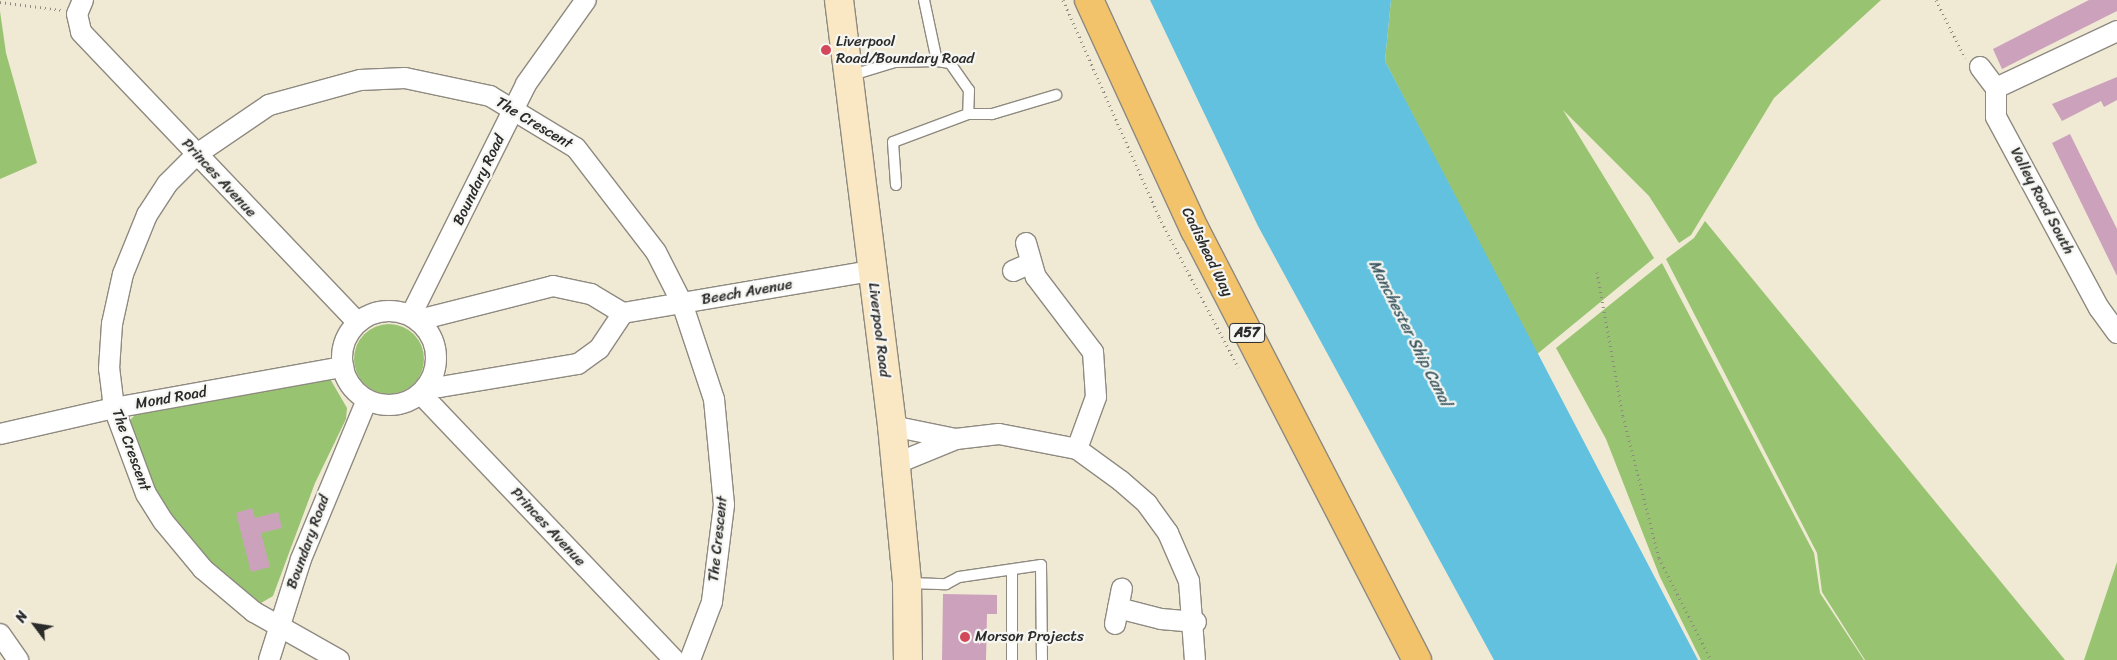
<!DOCTYPE html>
<style>
body{margin:0}
#map{position:relative;width:2117px;height:660px;overflow:hidden;background:#f0e9d4;font-family:Sriracha,sans-serif}
div>[style]{position:absolute}
.green>*{inset:0;background:#98c472}
.round{border-radius:50%}
.water>*{inset:0;background:#61c1df}
.building>*{inset:0;background:#cca1bb}
.path>*{height:3px;margin-top:-1.5px;transform-origin:0;background:repeating-linear-gradient(90deg,#8e8a80 0 1px,transparent 0 5px)}
.roads{filter:drop-shadow(1px 0 #8e8a80) drop-shadow(-1px 0 #8e8a80) drop-shadow(0 1px #8e8a80) drop-shadow(0 -1px #8e8a80)}
.lane>*{height:10px;margin:-5px;padding:0 5px;transform-origin:5px;border-radius:5px;background:#fff}
.street>*{height:20px;margin:-10px;padding:0 10px;transform-origin:10px;border-radius:10px;background:#fff}
.street>.ring{margin:-10px;padding:0;box-sizing:content-box;background:none;border:20px solid #fff;border-radius:50%}
.secondary>*{height:28px;margin:-14px;padding:0 14px;transform-origin:14px;border-radius:14px;background:#fae7c3}
.highway>*{height:28px;margin:-14px;padding:0 14px;transform-origin:14px;border-radius:14px;background:#f2c36a}
.dots>*{width:14px;height:14px;translate:-50% -50%;box-sizing:border-box;border:2px solid #f6f6f2;border-radius:50%}
span{translate:-50% -50%;white-space:nowrap;text-align:center;line-height:1.15;-webkit-text-stroke:4.5px #f6f6f2;paint-order:stroke}
.shield-label span{padding:1px 4px;background:#f6f6f2;border:1px solid;border-radius:4px;-webkit-text-stroke-width:0}
.shield-label{font-size:14px;color:#2b2b2b;font-weight:700}
.poi-label{font-size:15px;color:#2b2b2b}
.left{translate:0 -50%;text-align:left}
.street-label{font-size:15px;color:#2b2b2b}
.water-label{font-size:16px;color:#3b5861;font-style:italic}
.north{position:absolute;left:10px;top:600px;width:50px;height:50px;-webkit-text-stroke:4px #f6f6f2;paint-order:stroke;rotate:301deg;font-size:14px;font-weight:700;line-height:20px;text-align:center;color:#2b2b2b}
.north::after{content:'';display:block;margin:auto;width:18px;height:22px;background:#2b2b2b;clip-path:polygon(50% 0,100% 100%,50% 72%,0 100%)}
</style>
<div id="map">
<div class="green">
<div style="clip-path:polygon(1391px 0,1881px 0,1774px 98px,1691px 235px,1679px 243px,1649px 196px,1563px 110px,1654px 258px,1536px 355px,1385px 61px)"></div>
<div style="clip-path:polygon(0 11px,6px 53px,37px 163px,0 179px)"></div>
<div style="clip-path:polygon(1705px 221px,2065px 660px,1865px 660px,1822px 592px,1817px 553px,1666px 259px,1694px 238px)"></div>
<div style="clip-path:polygon(1662px 263px,1814px 553px,1820px 593px,1864px 660px,1701px 660px,1660px 577px,1606px 439px,1556px 348px)"></div>
<div class="round" style="left:354px;top:324px;width:70px;height:70px"></div>
<div style="clip-path:polygon(329px 377px,347px 408px,346px 419px,315px 483px,273px 596px,261px 603px,212px 565px,160px 506px,127px 423px,137px 413px)"></div>
<div style="clip-path:polygon(2117px 562px,2117px 660px,2084px 660px)"></div>
</div>
<div class="water">
<div style="clip-path:polygon(1150px 0,1391px 0,1385px 61px,1698px 660px,1494px 660px,1258px 226px)"></div>
</div>
<div class="building">
<div style="clip-path:polygon(2089px 0,2117px 0,2117px 11px,2002px 69px,1993px 49px)"></div>
<div style="clip-path:polygon(2117px 77px,2117px 100px,2104px 107px,2101px 101px,2062px 121px,2052px 104px)"></div>
<div style="clip-path:polygon(2070px 134px,2117px 229px,2117px 276px,2052px 143px)"></div>
<div style="clip-path:polygon(252px 508px,255px 518px,278px 512px,282px 528px,261px 533px,270px 567px,251px 572px,236px 513px)"></div>
<div style="clip-path:polygon(943px 594px,997px 595px,997px 614px,987px 614px,986px 660px,942px 660px)"></div>
</div>
<div class="path">
<div style="left:1063px;top:0;width:237px;rotate:66.1deg"></div>
<div style="left:1159px;top:217px;width:170px;rotate:62.2deg"></div>
<div style="left:1936px;top:0;width:65px;rotate:63.4deg"></div>
<div style="left:0;top:2px;width:63px;rotate:7.4deg"></div>
<div style="left:1597px;top:272px;width:146px;rotate:79.8deg"></div>
<div style="left:1623px;top:416px;width:146px;rotate:75.8deg"></div>
<div style="left:1659px;top:558px;width:114px;rotate:63deg"></div>
</div>
<div class="roads">
<div class="lane">
<div style="left:924px;top:0;width:62px;rotate:78deg"></div>
<div style="left:849px;top:76px;width:48px;rotate:-16.9deg"></div>
<div style="left:895px;top:62px;width:42px;rotate:-1.4deg"></div>
<div style="left:937px;top:61px;width:13px;rotate:9deg"></div>
<div style="left:950px;top:63px;width:33px;rotate:55deg"></div>
<div style="left:969px;top:90px;width:24px;rotate:92deg"></div>
<div style="left:968px;top:114px;width:80px;rotate:159.5deg"></div>
<div style="left:893px;top:142px;width:43px;rotate:86deg"></div>
<div style="left:968px;top:114px;width:24px"></div>
<div style="left:992px;top:114px;width:67px;rotate:-16.5deg"></div>
<div style="left:908px;top:583px;width:38px;rotate:2deg"></div>
<div style="left:946px;top:584px;width:15px;rotate:-28deg"></div>
<div style="left:959px;top:577px;width:83px;rotate:-8.3deg"></div>
<div style="left:1041px;top:565px;width:95px;rotate:89.4deg"></div>
<div style="left:1012px;top:660px;width:89px;rotate:-90deg"></div>
</div>
<div class="street">
<div style="left:83px;top:0;width:15px;rotate:113deg"></div>
<div style="left:77px;top:14px;width:18px;rotate:77deg"></div>
<div style="left:81px;top:32px;width:400px;rotate:46.4deg"></div>
<div style="left:1980px;top:67px;width:26px;rotate:53deg"></div>
<div style="left:1996px;top:88px;width:29px;rotate:90deg"></div>
<div style="left:1996px;top:117px;width:217px;rotate:61.7deg"></div>
<div style="left:2099px;top:308px;width:31px;rotate:54deg"></div>
<div style="left:1996px;top:88px;width:134px;rotate:-25.2deg"></div>
<div style="left:1026px;top:243px;width:35px;rotate:74deg"></div>
<div style="left:1036px;top:277px;width:94px;rotate:52.8deg"></div>
<div style="left:1093px;top:352px;width:45px;rotate:86.2deg"></div>
<div style="left:1096px;top:397px;width:55px;rotate:110.1deg"></div>
<div style="left:1013px;top:271px;width:17px;rotate:-24deg"></div>
<div class="ring" style="left:342px;top:311px;width:74px;height:74px"></div>
<div style="left:411px;top:315px;width:258px;rotate:-63.5deg"></div>
<div style="left:526px;top:84px;width:103px;rotate:-54.5deg"></div>
<div style="left:419px;top:320px;width:138px;rotate:-14.2deg"></div>
<div style="left:553px;top:286px;width:39px;rotate:12deg"></div>
<div style="left:591px;top:294px;width:37px;rotate:31deg"></div>
<div style="left:623px;top:313px;width:252px;rotate:-9.6deg"></div>
<div style="left:429px;top:385px;width:11px;rotate:10deg"></div>
<div style="left:440px;top:387px;width:140px;rotate:-9.5deg"></div>
<div style="left:578px;top:364px;width:26px;rotate:-36deg"></div>
<div style="left:599px;top:349px;width:43px;rotate:-56.3deg"></div>
<div style="left:421px;top:394px;width:367px;rotate:46.4deg"></div>
<div style="left:892px;top:426px;width:65px;rotate:11.5deg"></div>
<div style="left:956px;top:439px;width:43px;rotate:-6.6deg"></div>
<div style="left:999px;top:434px;width:79px;rotate:10.9deg"></div>
<div style="left:1077px;top:449px;width:54px;rotate:36deg"></div>
<div style="left:1121px;top:481px;width:35px;rotate:41deg"></div>
<div style="left:1147px;top:504px;width:36px;rotate:54deg"></div>
<div style="left:1168px;top:533px;width:52px;rotate:66.4deg"></div>
<div style="left:1189px;top:581px;width:79px;rotate:85.7deg"></div>
<div style="left:0;top:434px;width:117px;rotate:-12.8deg"></div>
<div style="left:114px;top:408px;width:233px;rotate:-10.2deg"></div>
<div style="left:895px;top:464px;width:66px;rotate:-22.3deg"></div>
<div style="left:1118px;top:608px;width:44px;rotate:14.3deg"></div>
<div style="left:1161px;top:619px;width:35px;rotate:5deg"></div>
<div style="left:1115px;top:624px;width:36px;rotate:-79deg"></div>
<div style="left:0;top:634px;width:32px;rotate:55deg"></div>
<div style="left:269px;top:660px;width:106px;rotate:-72.4deg"></div>
<div style="left:301px;top:559px;width:172px;rotate:-67.5deg"></div>
<div style="left:339px;top:660px;width:98px;rotate:-150.5deg"></div>
<div style="left:254px;top:612px;width:67px;rotate:-139.9deg"></div>
<div style="left:203px;top:569px;width:62px;rotate:-129.8deg"></div>
<div style="left:163px;top:521px;width:32px;rotate:-122deg"></div>
<div style="left:146px;top:494px;width:92px;rotate:-110.4deg"></div>
<div style="left:114px;top:408px;width:39px;rotate:-97deg"></div>
<div style="left:109px;top:369px;width:45px;rotate:-86.2deg"></div>
<div style="left:112px;top:324px;width:51px;rotate:-77.6deg"></div>
<div style="left:123px;top:274px;width:64px;rotate:-67.9deg"></div>
<div style="left:147px;top:215px;width:37px;rotate:-57deg"></div>
<div style="left:167px;top:184px;width:42px;rotate:-45deg"></div>
<div style="left:197px;top:154px;width:87px;rotate:-34.2deg"></div>
<div style="left:269px;top:105px;width:94px;rotate:-15.4deg"></div>
<div style="left:360px;top:80px;width:45px;rotate:-2.5deg"></div>
<div style="left:405px;top:78px;width:87px;rotate:12deg"></div>
<div style="left:490px;top:96px;width:100px;rotate:31.2deg"></div>
<div style="left:576px;top:148px;width:131px;rotate:52.4deg"></div>
<div style="left:656px;top:252px;width:57px;rotate:63deg"></div>
<div style="left:682px;top:303px;width:101px;rotate:71.6deg"></div>
<div style="left:714px;top:399px;width:106px;rotate:84.6deg"></div>
<div style="left:724px;top:505px;width:98px;rotate:97.1deg"></div>
<div style="left:712px;top:602px;width:62px;rotate:110.8deg"></div>
</div>
<div class="secondary">
<div style="left:839px;top:0;width:429px;rotate:82.9deg"></div>
<div style="left:892px;top:426px;width:158px;rotate:84.5deg"></div>
<div style="left:907px;top:583px;width:77px;rotate:89.3deg"></div>
</div>
<div class="highway">
<div style="left:1089px;top:0;width:253px;rotate:65.3deg"></div>
<div style="left:1195px;top:230px;width:484px;rotate:62.7deg"></div>
</div>
</div>
<div class="dots">
<div style="left:826px;top:50px;background:#d1495b"></div>
<div style="left:965px;top:637px;background:#d1495b"></div>
</div>
<div class="shield-label">
<span style="left:1247px;top:333px">A57</span>
</div>
<div class="poi-label">
<span class="left" style="left:836px;top:50px">Liverpool<br>Road/Boundary Road</span>
<span class="left" style="left:975px;top:637px">Morson Projects</span>
</div>
<div class="street-label">
<span style="left:534px;top:123px;rotate:31deg">The Crescent</span>
<span style="left:219px;top:178px;rotate:47deg">Princes Avenue</span>
<span style="left:479px;top:180px;rotate:-64deg">Boundary Road</span>
<span style="left:2042px;top:201px;rotate:62deg">Valley Road South</span>
<span style="left:1207px;top:252px;rotate:64deg">Cadishead Way</span>
<span style="left:747px;top:292px;rotate:-10deg">Beech Avenue</span>
<span style="left:879px;top:330px;rotate:83deg">Liverpool Road</span>
<span style="left:171px;top:398px;rotate:-10deg">Mond Road</span>
<span style="left:131px;top:450px;rotate:70deg">The Crescent</span>
<span style="left:548px;top:527px;rotate:47deg">Princes Avenue</span>
<span style="left:718px;top:539px;rotate:-84deg">The Crescent</span>
<span style="left:308px;top:542px;rotate:-70deg">Boundary Road</span>
</div>
<div class="water-label">
<span style="left:1410px;top:333px;rotate:63deg">Manchester Ship Canal</span>
</div>
<div class="north">N</div>
</div>
